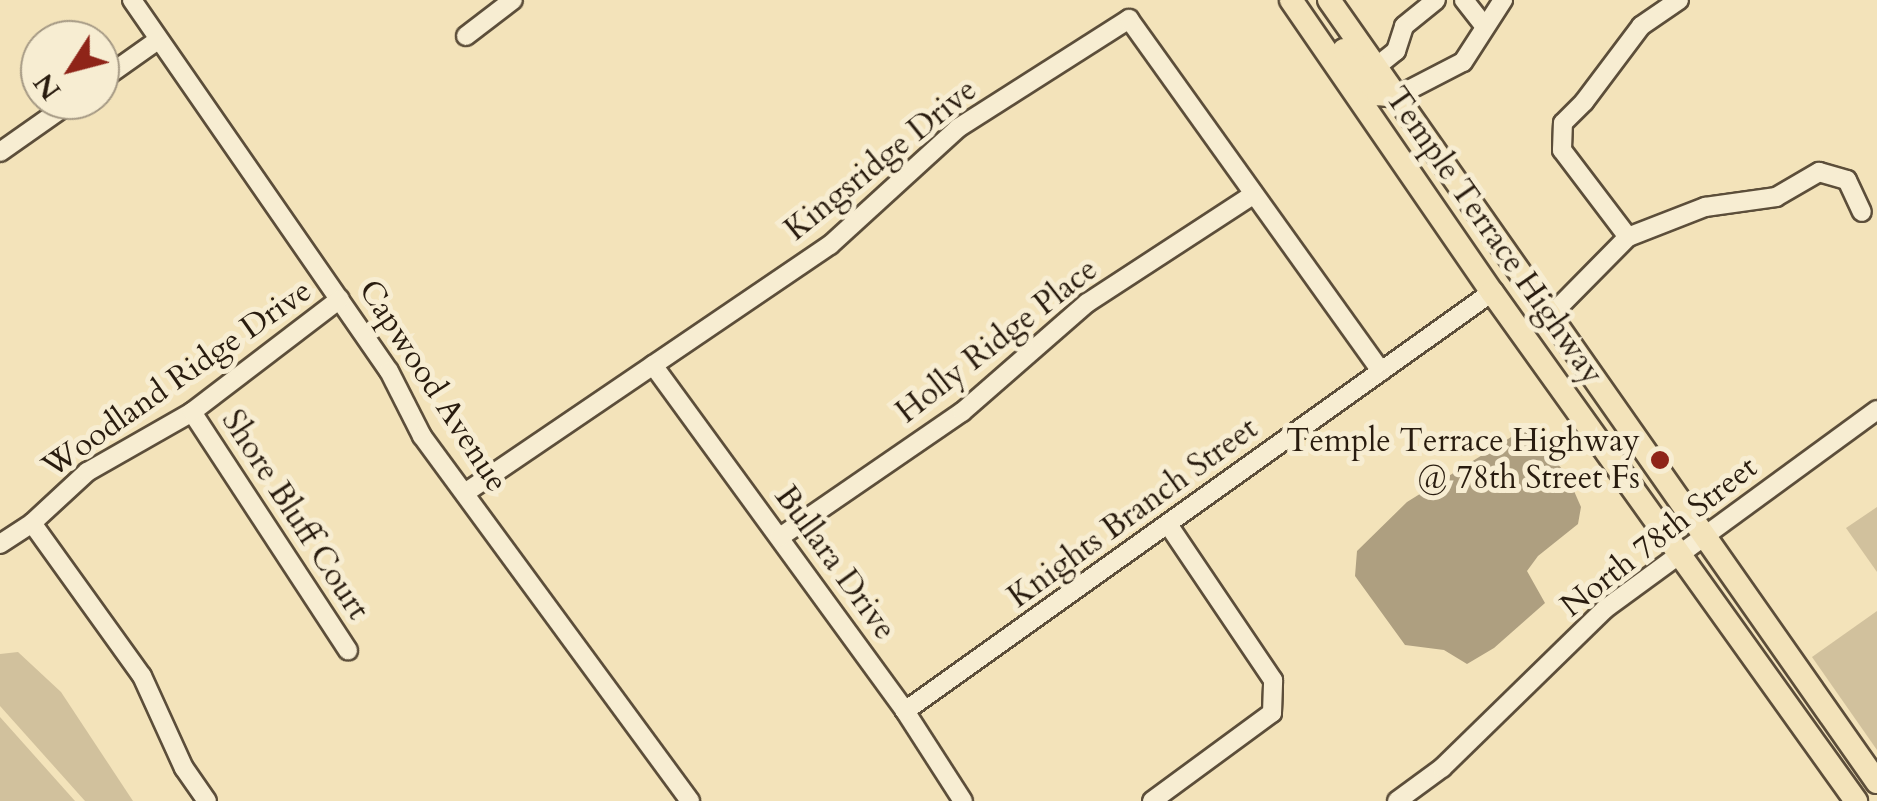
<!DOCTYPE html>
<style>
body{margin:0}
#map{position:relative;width:1877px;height:801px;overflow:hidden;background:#f3e3ba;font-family:Cardo,serif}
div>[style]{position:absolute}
.green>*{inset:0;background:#d1c19d}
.water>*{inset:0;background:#ae9f80}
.roads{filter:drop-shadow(2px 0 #5c4e3a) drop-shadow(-2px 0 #5c4e3a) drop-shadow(0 2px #5c4e3a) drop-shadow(0 -2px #5c4e3a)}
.minor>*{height:18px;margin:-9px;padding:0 9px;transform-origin:9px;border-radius:9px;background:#f7edd2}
.major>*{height:22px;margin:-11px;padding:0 11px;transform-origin:11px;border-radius:11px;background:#f3e3ba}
.dots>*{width:28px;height:28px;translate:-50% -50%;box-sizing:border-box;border:5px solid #f7edd2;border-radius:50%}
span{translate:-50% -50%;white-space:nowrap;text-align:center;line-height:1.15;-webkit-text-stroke:10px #f7edd2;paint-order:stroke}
.street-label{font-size:32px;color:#291c0f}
.poi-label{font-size:32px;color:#291c0f}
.right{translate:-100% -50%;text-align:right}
.north{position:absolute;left:20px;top:20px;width:100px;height:100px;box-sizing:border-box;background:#f7edd2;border:2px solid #a59984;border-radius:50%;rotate:234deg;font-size:28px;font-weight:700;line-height:40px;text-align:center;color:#291c0f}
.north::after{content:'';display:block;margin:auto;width:35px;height:45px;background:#8f2418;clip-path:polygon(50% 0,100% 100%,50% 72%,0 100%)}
</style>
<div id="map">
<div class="green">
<div style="clip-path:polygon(1877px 507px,1877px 572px,1846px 528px)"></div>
<div style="clip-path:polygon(1877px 611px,1877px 750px,1812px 657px)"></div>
<div style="clip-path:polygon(18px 652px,61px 692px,133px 801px,85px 801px,0 706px,0 654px)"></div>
<div style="clip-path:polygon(0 717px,75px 801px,0 801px)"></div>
</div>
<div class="water">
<div style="clip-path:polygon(1527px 427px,1567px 475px,1581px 507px,1578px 524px,1538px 556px,1527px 571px,1545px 603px,1494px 648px,1467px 664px,1444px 650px,1405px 645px,1355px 576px,1357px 551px,1407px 502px)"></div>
</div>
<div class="roads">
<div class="minor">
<div style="left:132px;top:0;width:451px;rotate:55.3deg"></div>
<div style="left:389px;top:371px;width:73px;rotate:63.1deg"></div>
<div style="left:422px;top:436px;width:453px;rotate:53.7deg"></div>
<div style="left:1464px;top:0;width:34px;rotate:52deg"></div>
<div style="left:466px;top:36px;width:59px;rotate:-37.5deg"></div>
<div style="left:1376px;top:67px;width:26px;rotate:-39deg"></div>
<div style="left:1396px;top:51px;width:26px;rotate:-72deg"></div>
<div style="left:1404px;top:26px;width:41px;rotate:-39.1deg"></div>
<div style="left:100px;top:81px;width:71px;rotate:-35.3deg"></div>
<div style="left:1397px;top:96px;width:74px;rotate:-27.3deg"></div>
<div style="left:1463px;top:62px;width:74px;rotate:-57.2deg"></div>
<div style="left:0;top:152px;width:90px;rotate:-35.1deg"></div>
<div style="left:1628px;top:237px;width:109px;rotate:-127.2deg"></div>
<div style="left:1562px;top:150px;width:27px;rotate:-88deg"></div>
<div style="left:1563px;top:123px;width:30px;rotate:-45deg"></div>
<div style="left:1584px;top:102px;width:95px;rotate:-53.1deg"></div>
<div style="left:1641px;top:26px;width:46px;rotate:-34.4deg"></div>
<div style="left:1548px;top:318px;width:114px;rotate:-45.4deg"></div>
<div style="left:1628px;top:237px;width:83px;rotate:-21.3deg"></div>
<div style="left:1705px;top:207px;width:72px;rotate:-8deg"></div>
<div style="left:1776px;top:197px;width:50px;rotate:-30.2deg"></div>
<div style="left:1819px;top:172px;width:29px;rotate:16deg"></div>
<div style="left:1847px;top:180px;width:35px;rotate:65deg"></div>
<div style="left:653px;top:365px;width:428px;rotate:53.9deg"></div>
<div style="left:905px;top:711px;width:107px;rotate:57.2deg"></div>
<div style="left:192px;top:412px;width:285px;rotate:56.8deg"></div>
<div style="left:465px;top:493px;width:441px;rotate:-34.2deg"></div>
<div style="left:830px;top:245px;width:173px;rotate:-42.4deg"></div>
<div style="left:958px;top:128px;width:203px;rotate:-32.5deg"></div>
<div style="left:1129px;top:19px;width:433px;rotate:54.4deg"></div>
<div style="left:32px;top:523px;width:188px;rotate:54.3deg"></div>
<div style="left:142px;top:676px;width:101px;rotate:65.5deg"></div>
<div style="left:184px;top:768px;width:40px;rotate:55.1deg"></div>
<div style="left:780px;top:537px;width:221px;rotate:-34.5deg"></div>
<div style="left:962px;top:412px;width:166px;rotate:-41.1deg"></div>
<div style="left:1087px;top:303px;width:199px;rotate:-33.1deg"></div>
<div style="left:0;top:544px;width:38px;rotate:-33deg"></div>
<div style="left:32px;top:523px;width:75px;rotate:-42.8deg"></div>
<div style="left:87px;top:472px;width:121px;rotate:-29.7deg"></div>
<div style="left:192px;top:412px;width:186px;rotate:-37.4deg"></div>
<div style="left:905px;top:711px;width:721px;rotate:-35.52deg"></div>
<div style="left:1152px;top:801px;width:149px;rotate:-36.3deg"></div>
<div style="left:1272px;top:713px;width:33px;rotate:-88deg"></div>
<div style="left:1273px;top:680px;width:186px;rotate:-124deg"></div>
<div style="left:1397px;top:801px;width:56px;rotate:-36.3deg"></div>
<div style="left:1442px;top:768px;width:228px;rotate:-44.3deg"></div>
<div style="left:1605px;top:609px;width:337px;rotate:-36.2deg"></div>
</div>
<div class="major">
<div style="left:1291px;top:0;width:354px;rotate:55.5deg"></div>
<div style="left:1492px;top:292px;width:626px;rotate:54.43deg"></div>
<div style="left:1329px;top:0;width:955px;rotate:54.98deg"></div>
<div style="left:1344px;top:50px;width:56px;rotate:52.3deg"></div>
<div style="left:1378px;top:94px;width:19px;rotate:6deg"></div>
</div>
</div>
<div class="dots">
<div style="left:1660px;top:460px;background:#8f2418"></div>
</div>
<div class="street-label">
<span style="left:881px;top:160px;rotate:-39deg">Kingsridge Drive</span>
<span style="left:1494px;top:236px;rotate:55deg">Temple Terrace Highway</span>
<span style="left:997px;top:341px;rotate:-38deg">Holly Ridge Place</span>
<span style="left:177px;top:379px;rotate:-35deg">Woodland Ridge Drive</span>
<span style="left:433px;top:386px;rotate:57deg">Capwood Avenue</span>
<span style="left:1133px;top:513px;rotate:-36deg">Knights Branch Street</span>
<span style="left:295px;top:515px;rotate:57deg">Shore Bluff Court</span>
<span style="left:1659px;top:537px;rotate:-38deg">North 78th Street</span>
<span style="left:835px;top:563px;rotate:54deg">Bullara Drive</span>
</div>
<div class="poi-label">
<span class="right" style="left:1640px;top:460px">Temple Terrace Highway<br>@ 78th Street Fs</span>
</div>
<div class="north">N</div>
</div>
